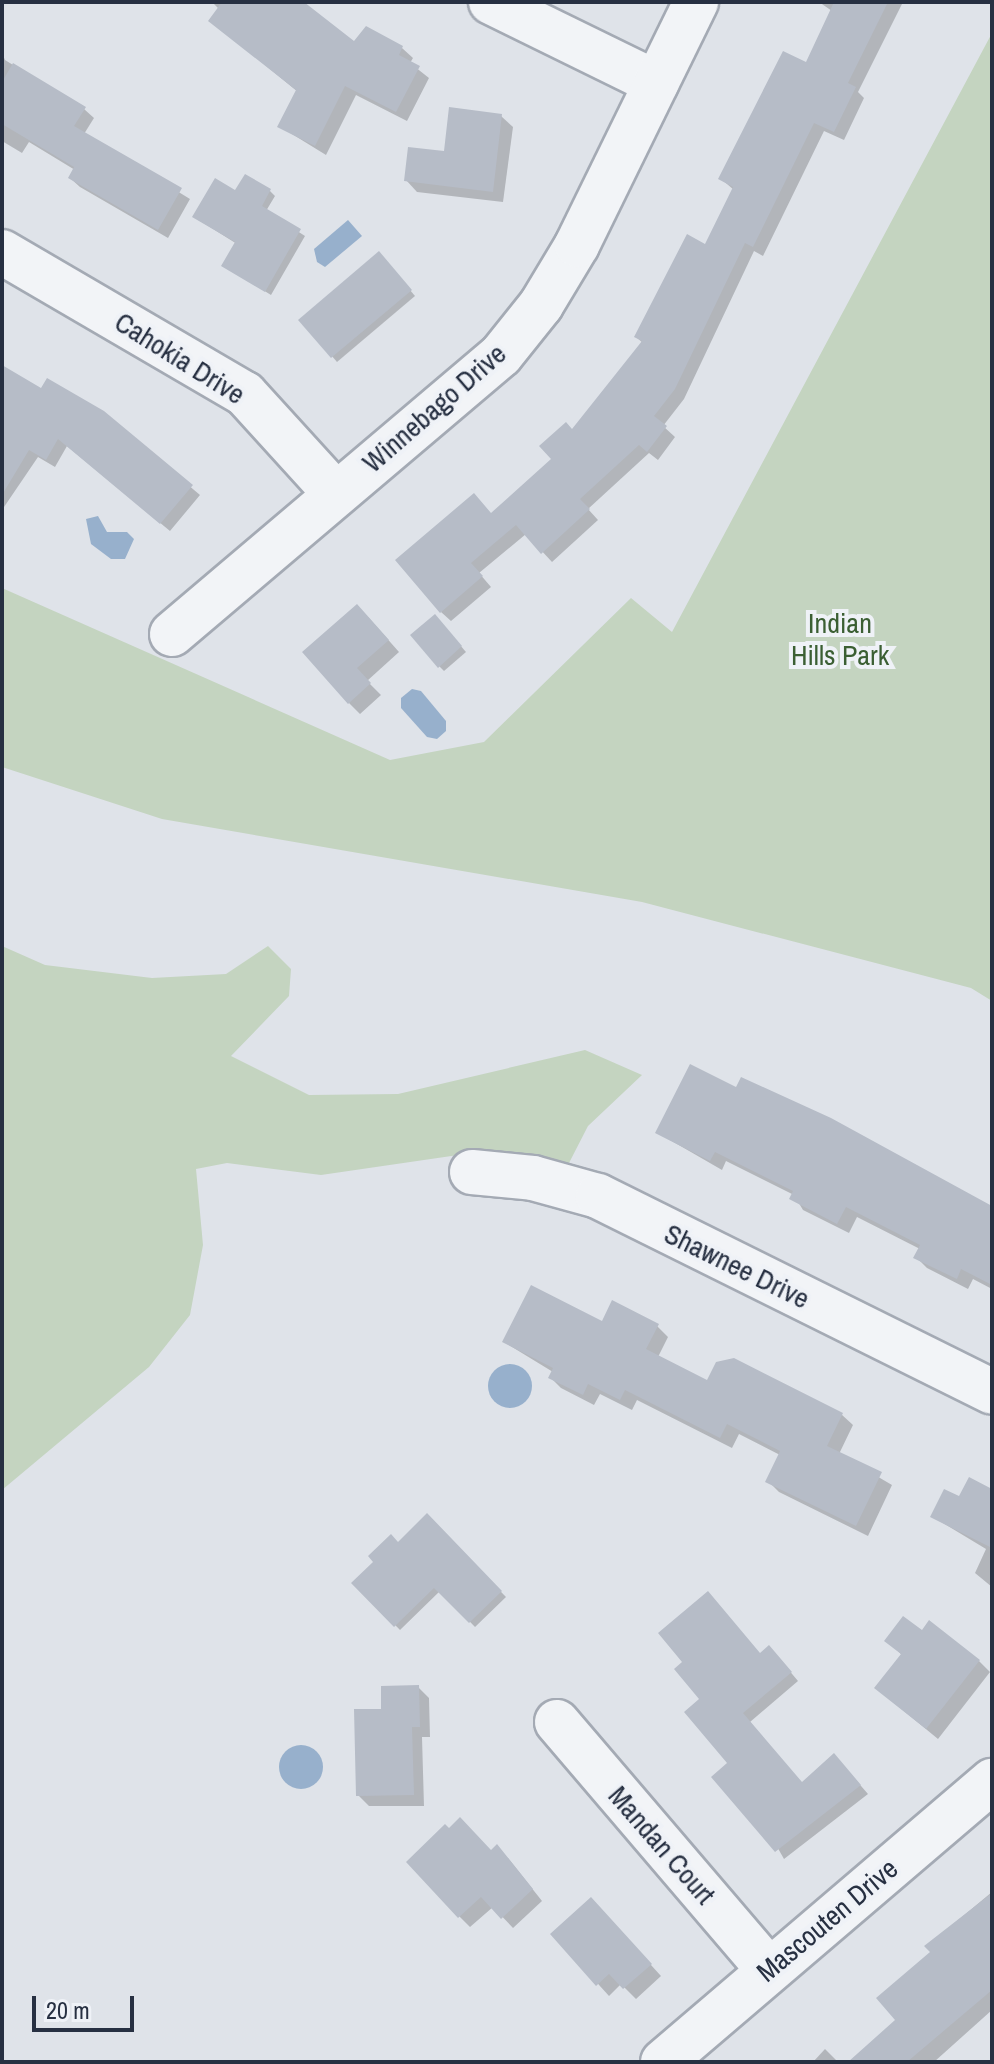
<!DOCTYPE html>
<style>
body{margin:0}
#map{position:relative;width:994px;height:2064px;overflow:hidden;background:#dfe3e9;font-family:"Archivo Narrow",sans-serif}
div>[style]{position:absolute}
.green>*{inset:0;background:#c4d4c0}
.water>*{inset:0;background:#97b0cc}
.round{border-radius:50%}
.shadow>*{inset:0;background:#0003}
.building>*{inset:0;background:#b6bcc7}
.roads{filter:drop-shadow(2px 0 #a4aab4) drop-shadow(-2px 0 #a4aab4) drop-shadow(0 2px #a4aab4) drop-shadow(0 -2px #a4aab4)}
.minor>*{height:44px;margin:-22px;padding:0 22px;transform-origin:22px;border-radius:22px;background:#f2f4f7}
span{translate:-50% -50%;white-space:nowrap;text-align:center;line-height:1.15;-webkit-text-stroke:8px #eff2f7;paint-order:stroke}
.street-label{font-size:28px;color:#273042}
.park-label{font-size:28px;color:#3b5f33}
.frame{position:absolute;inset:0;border:4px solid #273042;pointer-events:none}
.scale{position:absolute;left:32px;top:1996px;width:102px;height:36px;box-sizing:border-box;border:4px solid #273042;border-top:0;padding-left:10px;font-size:24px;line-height:28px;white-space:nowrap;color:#273042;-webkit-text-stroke:6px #eff2f7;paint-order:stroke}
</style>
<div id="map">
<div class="green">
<div style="clip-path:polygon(992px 33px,992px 1001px,971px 988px,642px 902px,162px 819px,2px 767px,2px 588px,390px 760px,484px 742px,631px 598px,672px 632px)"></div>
<div style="clip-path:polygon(2px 946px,45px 965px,152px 978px,226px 974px,268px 946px,291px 969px,289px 996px,231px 1056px,309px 1095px,398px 1094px,585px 1050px,642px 1075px,588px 1126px,569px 1163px,472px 1153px,321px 1175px,227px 1163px,196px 1169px,203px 1245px,190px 1315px,149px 1367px,2px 1490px)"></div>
</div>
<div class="water">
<div style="clip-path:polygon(348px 220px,362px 236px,325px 267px,317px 262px,314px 249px)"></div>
<div style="clip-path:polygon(98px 516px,107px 532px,127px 532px,134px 539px,125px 559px,111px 559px,91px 544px,86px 519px)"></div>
<div style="clip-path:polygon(412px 689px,421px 691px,446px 721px,446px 731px,437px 739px,427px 737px,401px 708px,401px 698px)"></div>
<div class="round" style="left:488px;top:1364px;width:44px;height:44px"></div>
<div class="round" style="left:279px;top:1745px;width:44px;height:44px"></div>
</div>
<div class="shadow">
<div style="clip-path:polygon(212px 2px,301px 2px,354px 44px,402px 48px,413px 58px,410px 63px,429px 78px,407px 121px,356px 95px,326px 155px,279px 126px,298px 92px,210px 20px,219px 9px)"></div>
<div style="clip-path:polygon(819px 2px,903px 2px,858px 92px,864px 98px,844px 140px,824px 131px,763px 256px,754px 251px,684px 399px,663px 426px,675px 437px,658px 460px,649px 453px,588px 509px,598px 520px,552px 562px,526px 534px,479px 573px,491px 587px,451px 621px,441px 612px,492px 515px,554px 459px,643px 343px,636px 337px,706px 246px,734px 190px,720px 178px,807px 65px,832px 11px)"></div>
<div style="clip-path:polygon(2px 53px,5px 60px,84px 109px,94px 118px,84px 134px,190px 199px,168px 238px,80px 187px,70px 178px,75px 170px,29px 142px,22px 153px,2px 141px)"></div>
<div style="clip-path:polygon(501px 116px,513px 127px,503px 202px,417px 192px,406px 180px)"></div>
<div style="clip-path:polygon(270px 191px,275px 196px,266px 211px,305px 236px,271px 295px,224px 266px,237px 244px,194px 217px,236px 193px)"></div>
<div style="clip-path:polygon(384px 259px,415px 296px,337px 362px,301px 320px)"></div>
<div style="clip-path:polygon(2px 367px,42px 390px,103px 413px,200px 495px,170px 531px,67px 446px,55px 467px,38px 457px,2px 510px)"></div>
<div style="clip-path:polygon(368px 617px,399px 652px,367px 681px,381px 695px,360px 714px,349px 703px)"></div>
<div style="clip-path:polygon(440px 622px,466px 652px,444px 671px,439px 666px)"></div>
<div style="clip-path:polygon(737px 1090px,830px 1120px,992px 1208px,992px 1289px,973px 1279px,968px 1289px,927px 1268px,916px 1257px,920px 1249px,857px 1217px,849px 1233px,803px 1210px,794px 1195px,726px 1161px,722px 1170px,658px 1133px)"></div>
<div style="clip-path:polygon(603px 1323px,657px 1326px,668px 1337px,658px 1357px,708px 1382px,841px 1414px,853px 1425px,839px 1454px,892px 1485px,868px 1536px,779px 1492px,768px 1481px,780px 1455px,739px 1434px,732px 1448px,637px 1400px,632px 1410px,600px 1394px,594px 1405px,561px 1388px,550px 1377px,553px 1372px,504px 1342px)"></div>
<div style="clip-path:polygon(992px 1490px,992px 1587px,975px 1573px,986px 1549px,933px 1517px,960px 1499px)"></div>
<div style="clip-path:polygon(427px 1516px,506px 1597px,475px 1627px,440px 1591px,400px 1630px,354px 1583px)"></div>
<div style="clip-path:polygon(886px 1640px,979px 1661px,990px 1672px,938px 1739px,876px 1688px,902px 1655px)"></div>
<div style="clip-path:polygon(761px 1655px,777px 1656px,798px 1681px,750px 1722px,802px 1784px,842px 1764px,868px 1794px,784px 1859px,730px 1764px,687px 1712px)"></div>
<div style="clip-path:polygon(418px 1687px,429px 1698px,430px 1737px,422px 1737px,424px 1806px,369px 1806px,358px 1795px,383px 1711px)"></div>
<div style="clip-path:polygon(491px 1852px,508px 1858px,542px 1901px,513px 1928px,493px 1907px,470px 1927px,459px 1916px)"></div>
<div style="clip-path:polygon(992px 1892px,992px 2010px,934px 2062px,851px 2062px,897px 2020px,933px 1952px,927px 1946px)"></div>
<div style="clip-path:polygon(602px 1911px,661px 1976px,636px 1999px,621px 1984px,609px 1996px,553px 1934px)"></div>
<div style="clip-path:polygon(825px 2049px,838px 2062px,813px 2062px)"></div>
</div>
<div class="building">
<div style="clip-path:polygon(222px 2px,304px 2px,354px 41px,366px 26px,403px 46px,399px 55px,420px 66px,396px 112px,345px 86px,315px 146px,277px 127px,296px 90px,208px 21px)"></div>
<div style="clip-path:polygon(834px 2px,888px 2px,848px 83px,856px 87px,834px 132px,814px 123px,753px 247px,745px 243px,675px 389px,654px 416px,667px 426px,647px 452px,639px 445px,580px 499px,590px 509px,541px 554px,516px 525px,471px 563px,483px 576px,440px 613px,395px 560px,474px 493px,491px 513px,551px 459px,539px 446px,566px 422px,572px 429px,642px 341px,634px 337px,687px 234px,705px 244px,733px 187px,718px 179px,783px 51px,806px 62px)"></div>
<div style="clip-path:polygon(13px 63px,86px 107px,74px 126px,182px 188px,158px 230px,68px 178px,74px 167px,2px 124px,2px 82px)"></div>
<div style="clip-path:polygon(449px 107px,502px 114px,493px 192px,404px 181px,408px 147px,444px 151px)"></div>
<div style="clip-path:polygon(245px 174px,271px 189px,262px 206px,301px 229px,265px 292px,221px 266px,235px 242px,192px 217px,215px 178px,235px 190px)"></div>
<div style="clip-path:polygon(379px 251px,412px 290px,331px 358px,298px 320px)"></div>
<div style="clip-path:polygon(2px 365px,41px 388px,47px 378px,104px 411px,193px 485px,160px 524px,58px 439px,46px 460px,29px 450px,2px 495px)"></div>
<div style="clip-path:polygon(357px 604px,389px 640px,357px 668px,371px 683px,348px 704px,302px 652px)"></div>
<div style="clip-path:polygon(435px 614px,462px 646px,438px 668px,410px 635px)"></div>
<div style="clip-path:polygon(690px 1064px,736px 1087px,741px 1077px,831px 1118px,992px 1206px,992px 1285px,961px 1269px,957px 1279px,913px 1258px,920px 1245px,846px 1207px,837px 1224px,789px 1199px,793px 1191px,715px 1152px,710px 1161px,655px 1133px)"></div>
<div style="clip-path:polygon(531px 1285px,602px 1321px,612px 1300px,659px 1324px,646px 1349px,707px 1380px,716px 1362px,734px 1358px,843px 1413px,827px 1446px,882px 1472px,856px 1526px,765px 1482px,780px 1451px,727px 1424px,720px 1438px,625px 1390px,620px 1400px,588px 1384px,583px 1395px,548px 1378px,553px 1368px,502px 1342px)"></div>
<div style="clip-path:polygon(969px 1477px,992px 1489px,992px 1548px,930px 1517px,944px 1489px,959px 1496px)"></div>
<div style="clip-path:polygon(427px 1513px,502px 1591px,469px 1623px,434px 1588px,394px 1627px,351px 1583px,373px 1562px,368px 1556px,391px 1534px,398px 1542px)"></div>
<div style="clip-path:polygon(708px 1591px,760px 1653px,769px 1645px,792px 1672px,743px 1713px,802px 1782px,834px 1753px,861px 1785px,775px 1852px,711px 1777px,727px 1763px,684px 1712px,699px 1699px,674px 1669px,682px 1662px,658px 1633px)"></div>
<div style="clip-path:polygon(903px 1616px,922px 1630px,929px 1620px,980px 1660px,926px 1729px,874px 1688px,901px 1654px,884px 1641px)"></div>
<div style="clip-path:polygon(419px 1685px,420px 1727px,412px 1727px,414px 1795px,356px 1796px,354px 1709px,381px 1709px,381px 1686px)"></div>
<div style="clip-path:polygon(460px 1817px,491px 1850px,497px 1844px,533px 1889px,501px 1919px,481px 1897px,458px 1918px,406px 1862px,445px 1824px,449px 1828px)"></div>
<div style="clip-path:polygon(992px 1893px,992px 1990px,907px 2062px,848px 2062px,895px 2020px,876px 1998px,930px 1952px,924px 1946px)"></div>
<div style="clip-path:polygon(591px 1897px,652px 1964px,623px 1989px,609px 1974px,596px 1986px,550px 1934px)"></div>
</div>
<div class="roads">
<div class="minor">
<div style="left:491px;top:2px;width:184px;rotate:26.1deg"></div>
<div style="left:2px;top:252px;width:281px;rotate:30.3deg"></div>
<div style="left:245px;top:394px;width:134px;rotate:47.7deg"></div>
<div style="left:172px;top:634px;width:431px;rotate:-40.3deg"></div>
<div style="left:501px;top:355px;width:64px;rotate:-51.3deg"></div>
<div style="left:541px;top:305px;width:70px;rotate:-59deg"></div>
<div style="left:577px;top:245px;width:271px;rotate:-63.9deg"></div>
<div style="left:472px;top:1172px;width:61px;rotate:5.6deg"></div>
<div style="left:533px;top:1178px;width:67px;rotate:15.5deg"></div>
<div style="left:598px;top:1196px;width:440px;rotate:26.4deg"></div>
<div style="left:557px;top:1722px;width:325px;rotate:49.5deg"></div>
<div style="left:663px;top:2062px;width:433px;rotate:-40.5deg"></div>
</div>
</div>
<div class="street-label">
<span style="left:180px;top:358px;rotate:32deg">Cahokia Drive</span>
<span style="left:434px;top:408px;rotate:-41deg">Winnebago Drive</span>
<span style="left:737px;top:1266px;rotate:26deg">Shawnee Drive</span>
<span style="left:662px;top:1845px;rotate:49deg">Mandan Court</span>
<span style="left:827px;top:1920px;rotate:-40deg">Mascouten Drive</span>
</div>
<div class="park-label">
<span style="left:840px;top:639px">Indian<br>Hills Park</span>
</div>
<div class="frame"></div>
<div class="scale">20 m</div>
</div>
